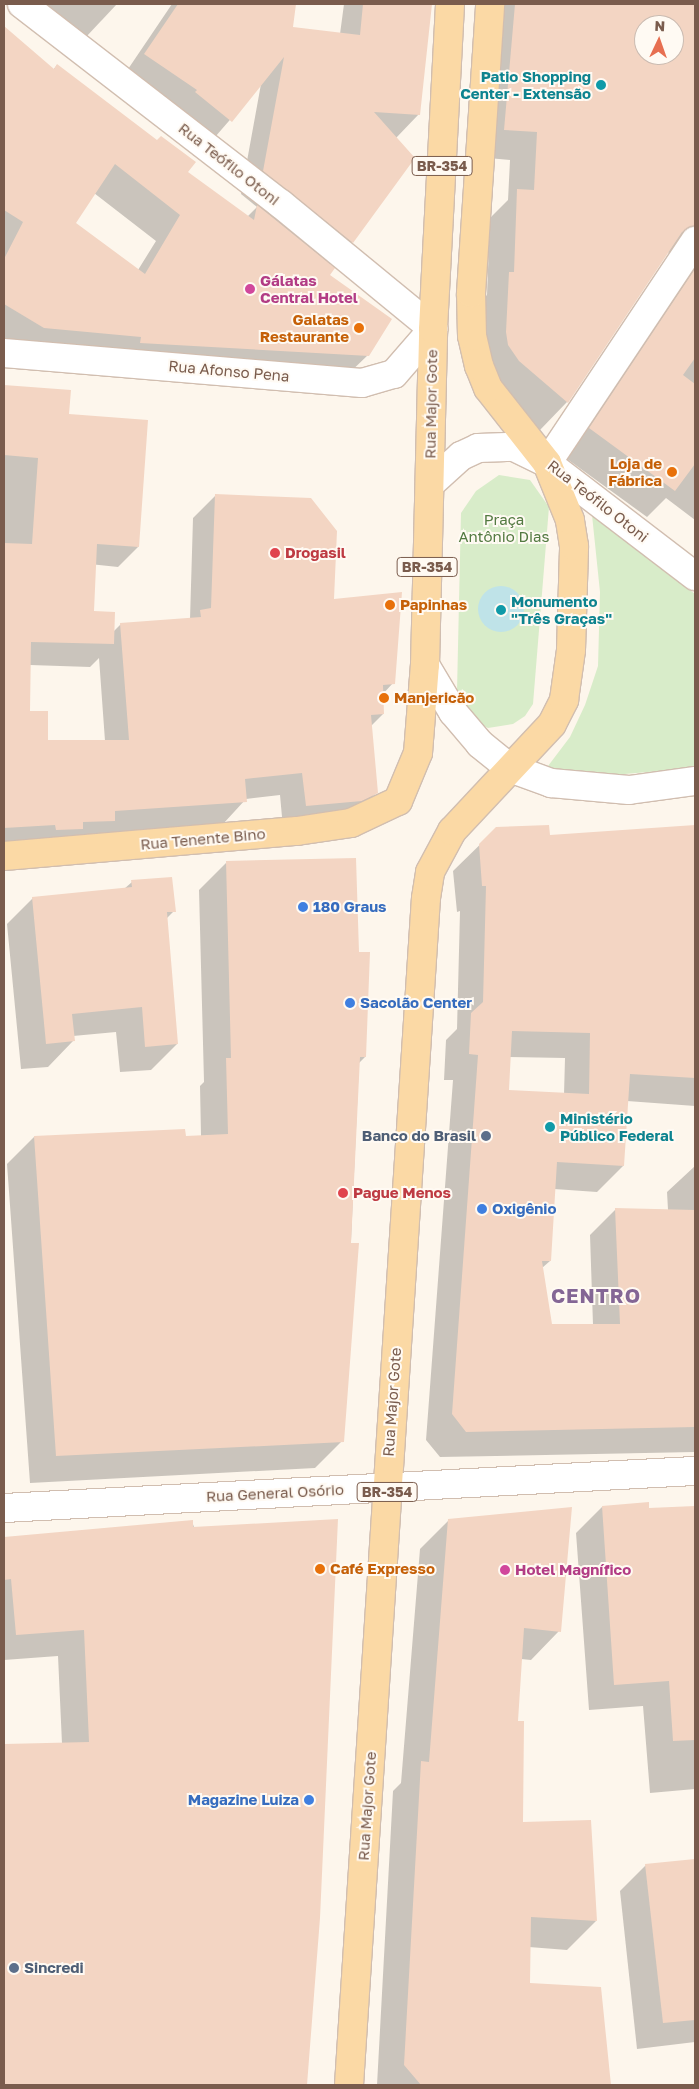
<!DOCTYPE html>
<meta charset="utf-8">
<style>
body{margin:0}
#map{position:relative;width:699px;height:2089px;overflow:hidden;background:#fdf6ec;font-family:"Golos Text",sans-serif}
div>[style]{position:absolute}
.green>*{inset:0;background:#d8ecc9}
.water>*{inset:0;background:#bfe3e8}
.round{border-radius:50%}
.shadow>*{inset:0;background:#0003}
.building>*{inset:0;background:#f3d5c3}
.roads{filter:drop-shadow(1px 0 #d1beb0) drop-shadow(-1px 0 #d1beb0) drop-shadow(0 1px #d1beb0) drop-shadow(0 -1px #d1beb0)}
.street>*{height:28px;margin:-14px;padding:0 14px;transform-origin:14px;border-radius:14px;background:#fff}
.secondary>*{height:28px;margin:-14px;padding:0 14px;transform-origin:14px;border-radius:14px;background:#fff}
.primary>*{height:28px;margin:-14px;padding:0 14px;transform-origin:14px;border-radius:14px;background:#fbd9a5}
.dots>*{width:14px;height:14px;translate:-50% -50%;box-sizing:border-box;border:2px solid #fffaf3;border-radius:50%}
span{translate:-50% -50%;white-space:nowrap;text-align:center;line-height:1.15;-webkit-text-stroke:4px #fffaf3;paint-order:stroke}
.shield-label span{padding:1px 4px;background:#fffaf3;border:1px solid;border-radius:4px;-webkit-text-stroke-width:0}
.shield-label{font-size:14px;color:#7a5c4d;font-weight:700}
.culture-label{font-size:15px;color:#0d838f;font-weight:700}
.right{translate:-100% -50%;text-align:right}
.left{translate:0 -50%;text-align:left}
.street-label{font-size:15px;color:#7a5c4d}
.hotel-label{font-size:15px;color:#b23c85;font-weight:700}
.food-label{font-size:15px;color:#c56008;font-weight:700}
.park-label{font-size:15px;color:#537a41}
.health-label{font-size:15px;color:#be3a42;font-weight:700}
.shop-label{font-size:15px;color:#366cbe;font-weight:700}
.service-label{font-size:15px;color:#4e5e75;font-weight:700}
.district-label{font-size:20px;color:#846695;font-weight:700;letter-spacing:1px}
.frame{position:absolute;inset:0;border:5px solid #7a5c4d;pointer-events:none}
.north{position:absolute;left:634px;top:15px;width:50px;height:50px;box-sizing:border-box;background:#fffaf3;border:1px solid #cabbb1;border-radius:50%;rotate:3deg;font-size:14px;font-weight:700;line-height:20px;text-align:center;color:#7a5c4d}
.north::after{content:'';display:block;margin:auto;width:18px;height:22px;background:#e76f51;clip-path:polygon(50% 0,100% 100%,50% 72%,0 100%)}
</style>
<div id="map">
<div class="green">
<div style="clip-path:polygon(499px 475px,530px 480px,549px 507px,533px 704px,525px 716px,513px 724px,488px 728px,475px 721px,466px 711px,457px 691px,461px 513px,476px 491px)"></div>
<div style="clip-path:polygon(592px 515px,695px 594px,695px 768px,613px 775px,545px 770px,570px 737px,585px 705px,598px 666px,600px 592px)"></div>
</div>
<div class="water">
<div class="round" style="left:478px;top:586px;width:46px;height:46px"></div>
</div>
<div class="shadow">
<div style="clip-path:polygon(37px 4px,117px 4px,86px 37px)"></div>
<div style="clip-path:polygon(evenodd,172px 4px,295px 4px,292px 28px,340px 34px,344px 4px,431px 4px,419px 114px,396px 138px,352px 242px,329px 265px,328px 275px,368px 355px,342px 380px,4px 343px,4px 28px,53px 70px,57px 65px,186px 173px,247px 217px,257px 207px,241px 194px,261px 84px,209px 144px,122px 78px,172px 4px,94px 193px,156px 241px,138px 270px,74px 223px,94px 193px)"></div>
<div style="clip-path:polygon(evenodd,500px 4px,695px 4px,695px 520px,666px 498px,647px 517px,563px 456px,677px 256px,667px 252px,567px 402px,540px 430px,492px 389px,482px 300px,487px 295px,490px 218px,508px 200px,510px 160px,477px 157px,500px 4px,644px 25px,674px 25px,674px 55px,644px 55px,644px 25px)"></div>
<div style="clip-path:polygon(4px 386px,70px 391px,68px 416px,138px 547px,118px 567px,4px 555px)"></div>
<div style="clip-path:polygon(evenodd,216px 495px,333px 601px,393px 683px,382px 695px,383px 714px,371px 726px,377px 792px,354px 815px,283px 828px,280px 795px,246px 799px,223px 824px,101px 833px,91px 843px,4px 849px,4px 583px,94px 587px,93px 612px,113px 632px,121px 624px,190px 619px,193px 518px,216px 495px,99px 658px,105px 741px,47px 742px,29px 713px,30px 665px,90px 667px,99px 658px)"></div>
<div style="clip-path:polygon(evenodd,695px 827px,695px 1106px,627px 1101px,623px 1166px,597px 1192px,554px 1189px,550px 1261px,542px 1268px,551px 1325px,593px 1325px,590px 1235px,616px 1209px,668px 1210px,667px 1192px,695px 1166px,695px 1452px,440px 1457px,426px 1440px,453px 1080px,444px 1080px,446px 1040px,457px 1029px,460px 911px,457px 912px,453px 871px,497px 828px,549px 836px,695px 827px,509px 1057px,565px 1058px,564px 1094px,507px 1091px,509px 1057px)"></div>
<div style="clip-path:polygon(226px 863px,365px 1057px,359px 1063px,342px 1441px,315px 1468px,30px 1483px,7px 1164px,34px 1137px,201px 1136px,200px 1086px,204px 1082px,199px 890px)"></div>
<div style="clip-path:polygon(132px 882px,174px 911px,166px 919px,177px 1044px,151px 1070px,120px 1072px,116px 1032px,73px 1036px,73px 1041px,48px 1067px,21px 1069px,7px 924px,33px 898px,124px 889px)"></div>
<div style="clip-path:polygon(648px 1504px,648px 1510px,695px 1507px,695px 1789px,650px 1793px,643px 1706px,589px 1710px,576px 1533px,602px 1507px)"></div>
<div style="clip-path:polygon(449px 1520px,559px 1631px,531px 1660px,521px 1659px,516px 1722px,521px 1823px,596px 1921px,567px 1950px,529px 1947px,529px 1985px,609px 2085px,377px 2085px,393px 1791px,401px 1783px,420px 1549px)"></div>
<div style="clip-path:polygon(192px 1521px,319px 1918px,306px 2085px,4px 2085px,4px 1745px,62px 1744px,58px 1656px,4px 1660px,4px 1538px)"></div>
<div style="clip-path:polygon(695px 1860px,695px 2042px,637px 2049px,620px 1891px,646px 1865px)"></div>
</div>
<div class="building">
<div style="clip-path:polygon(178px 4px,296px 4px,293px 27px,360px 35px,363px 4px,432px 4px,420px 115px,374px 112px,415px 158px,353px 243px,263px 171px,284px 57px,232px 122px,195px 92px,197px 90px,144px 54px)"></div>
<div style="clip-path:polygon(evenodd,515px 4px,695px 4px,695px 225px,682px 232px,568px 403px,519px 361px,508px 345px,506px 332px,509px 272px,514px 272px,517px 189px,534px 190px,537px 132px,504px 130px,515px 4px,644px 25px,674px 25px,674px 55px,644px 55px,644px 25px)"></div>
<div style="clip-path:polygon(evenodd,4px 26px,54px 69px,57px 64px,157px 140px,161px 136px,196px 162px,188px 172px,254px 220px,257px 205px,335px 268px,330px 275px,392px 319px,369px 356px,140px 343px,141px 337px,44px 328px,4px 304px,4px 259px,23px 222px,4px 210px,4px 26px,115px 164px,180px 215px,145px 274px,76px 223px,115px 164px)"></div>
<div style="clip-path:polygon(695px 269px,695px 358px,683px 375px,695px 384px,695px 464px,675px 491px,589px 428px)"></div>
<div style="clip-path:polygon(4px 385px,71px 390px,69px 414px,148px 420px,139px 547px,97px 544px,94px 611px,115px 612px,114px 644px,31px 642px,30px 711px,48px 711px,48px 740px,129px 740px,120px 623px,201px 617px,200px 610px,211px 608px,215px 494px,311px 498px,337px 531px,334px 599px,402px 592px,395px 684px,383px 685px,384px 714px,371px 715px,378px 793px,362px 801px,306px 806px,302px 773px,245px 779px,247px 802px,115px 811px,115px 821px,83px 822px,83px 829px,56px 830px,55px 825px,4px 828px,4px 543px,32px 544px,38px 458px,4px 455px)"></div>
<div style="clip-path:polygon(evenodd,549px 825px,550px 835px,695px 825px,695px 1078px,630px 1074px,624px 1166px,557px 1162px,551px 1261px,542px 1261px,552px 1324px,620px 1324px,615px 1208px,695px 1210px,695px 1427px,466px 1432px,452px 1414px,478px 1055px,469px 1054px,471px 1013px,483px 1002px,486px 886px,482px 886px,479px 844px,496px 827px,549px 825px,512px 1031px,590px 1033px,589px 1094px,509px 1090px,512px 1031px)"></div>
<div style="clip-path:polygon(356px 858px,359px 952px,370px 952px,366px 1057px,360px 1057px,351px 1243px,359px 1243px,344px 1442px,56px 1456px,34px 1136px,185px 1129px,186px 1136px,228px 1134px,226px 1058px,231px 1058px,226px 861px)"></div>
<div style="clip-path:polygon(172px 877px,176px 912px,167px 912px,178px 1044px,145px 1047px,142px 1007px,72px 1014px,75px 1041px,46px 1044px,32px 897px,132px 887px,131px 880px)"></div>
<div style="clip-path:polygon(649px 1502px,649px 1508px,695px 1506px,695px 1740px,673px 1741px,669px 1681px,614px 1685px,602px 1506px)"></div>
<div style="clip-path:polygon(572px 1507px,561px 1632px,524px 1628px,518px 1721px,524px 1721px,523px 1822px,591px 1820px,597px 1921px,531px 1917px,530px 1983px,601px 1987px,611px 2085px,421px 2085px,404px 2065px,421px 1761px,429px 1762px,448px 1519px)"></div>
<div style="clip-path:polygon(338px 1519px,320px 1918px,307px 2085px,4px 2085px,4px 1744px,89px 1742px,84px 1630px,16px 1635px,11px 1579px,4px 1580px,4px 1537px,193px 1520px,193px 1527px)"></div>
<div style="clip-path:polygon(695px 1859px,695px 2020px,663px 2023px,645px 1864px)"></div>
</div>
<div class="roads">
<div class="street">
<div style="left:4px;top:353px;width:359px;rotate:4.8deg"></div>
<div style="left:362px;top:383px;width:33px;rotate:-16deg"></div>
<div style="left:394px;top:374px;width:60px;rotate:-49.1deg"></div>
<div style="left:547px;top:463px;width:267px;rotate:-56.3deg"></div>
<div style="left:430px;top:484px;width:42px;rotate:-42.1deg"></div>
<div style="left:461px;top:456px;width:19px;rotate:-25deg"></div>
<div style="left:478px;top:448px;width:36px;rotate:-2deg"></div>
<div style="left:514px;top:447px;width:37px;rotate:26deg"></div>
<div style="left:547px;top:463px;width:186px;rotate:37.4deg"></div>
<div style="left:425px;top:665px;width:55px;rotate:59.2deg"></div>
<div style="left:453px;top:712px;width:42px;rotate:49.8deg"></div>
<div style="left:480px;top:744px;width:38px;rotate:39deg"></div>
<div style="left:510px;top:768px;width:44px;rotate:20.1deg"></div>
<div style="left:551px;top:783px;width:78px;rotate:5.1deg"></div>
<div style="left:629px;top:790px;width:67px;rotate:-7.8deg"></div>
<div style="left:4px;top:1508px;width:692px;rotate:-3.07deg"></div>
</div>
<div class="secondary">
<div style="left:22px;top:4px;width:327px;rotate:37.7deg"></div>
<div style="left:281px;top:204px;width:197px;rotate:39.4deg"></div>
</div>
<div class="primary">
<div style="left:4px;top:856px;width:294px;rotate:-4.9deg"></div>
<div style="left:297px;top:831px;width:55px;rotate:-8.4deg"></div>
<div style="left:351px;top:823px;width:52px;rotate:-25.1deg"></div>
<div style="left:398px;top:801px;width:52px;rotate:-67.4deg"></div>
<div style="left:418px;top:753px;width:88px;rotate:-85.5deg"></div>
<div style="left:425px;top:665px;width:336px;rotate:-88.6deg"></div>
<div style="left:433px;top:329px;width:325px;rotate:-87deg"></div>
<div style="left:349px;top:2085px;width:1189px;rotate:-86.29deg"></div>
<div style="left:426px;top:898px;width:26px;rotate:-81deg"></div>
<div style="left:430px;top:872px;width:47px;rotate:-61.8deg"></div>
<div style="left:452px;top:831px;width:146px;rotate:-46.9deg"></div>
<div style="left:552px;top:724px;width:27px;rotate:-63deg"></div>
<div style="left:564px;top:700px;width:50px;rotate:-82deg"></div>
<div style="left:571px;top:650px;width:104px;rotate:-88.3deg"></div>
<div style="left:574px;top:546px;width:26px;rotate:-99deg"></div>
<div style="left:570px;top:520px;width:61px;rotate:-112deg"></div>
<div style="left:547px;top:463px;width:95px;rotate:-128.2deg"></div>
<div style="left:488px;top:388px;width:24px;rotate:-112deg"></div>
<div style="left:479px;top:366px;width:31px;rotate:-103deg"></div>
<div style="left:472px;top:336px;width:43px;rotate:-91.3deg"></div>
<div style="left:471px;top:293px;width:290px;rotate:-86.2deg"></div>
</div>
</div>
<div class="dots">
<div style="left:601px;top:85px;background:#0f9aa8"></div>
<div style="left:250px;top:289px;background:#d1479c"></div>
<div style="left:359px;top:328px;background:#e8710a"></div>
<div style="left:672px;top:472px;background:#e8710a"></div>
<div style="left:275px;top:553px;background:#e0444e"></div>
<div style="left:390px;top:605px;background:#e8710a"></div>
<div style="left:501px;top:610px;background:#0f9aa8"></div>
<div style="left:384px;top:698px;background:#e8710a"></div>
<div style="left:303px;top:907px;background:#3f7fe0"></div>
<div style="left:350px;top:1003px;background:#3f7fe0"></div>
<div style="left:550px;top:1127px;background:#0f9aa8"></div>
<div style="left:486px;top:1136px;background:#5c6f8a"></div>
<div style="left:343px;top:1193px;background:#e0444e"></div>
<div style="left:482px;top:1209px;background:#3f7fe0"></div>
<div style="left:320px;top:1569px;background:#e8710a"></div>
<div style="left:505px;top:1570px;background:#d1479c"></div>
<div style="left:309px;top:1800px;background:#3f7fe0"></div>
<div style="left:14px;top:1968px;background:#5c6f8a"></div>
</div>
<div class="shield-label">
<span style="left:442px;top:166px">BR-354</span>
<span style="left:427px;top:567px">BR-354</span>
<span style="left:387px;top:1492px">BR-354</span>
</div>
<div class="culture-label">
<span class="right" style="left:591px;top:85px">Patio Shopping<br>Center - Extensão</span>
<span class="left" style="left:511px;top:610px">Monumento<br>"Três Graças"</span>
<span class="left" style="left:560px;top:1127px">Ministério<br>Público Federal</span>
</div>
<div class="street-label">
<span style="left:229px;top:164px;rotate:38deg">Rua Teófilo Otoni</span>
<span style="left:229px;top:371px;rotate:5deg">Rua Afonso Pena</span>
<span style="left:431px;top:404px;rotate:-89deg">Rua Major Gote</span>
<span style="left:598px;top:501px;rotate:38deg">Rua Teófilo Otoni</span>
<span style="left:203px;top:839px;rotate:-5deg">Rua Tenente Bino</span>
<span style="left:392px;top:1402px;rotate:-86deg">Rua Major Gote</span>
<span style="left:275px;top:1493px;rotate:-3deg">Rua General Osório</span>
<span style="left:367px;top:1806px;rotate:-86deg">Rua Major Gote</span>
</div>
<div class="hotel-label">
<span class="left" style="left:260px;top:289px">Gálatas<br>Central Hotel</span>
<span class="left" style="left:515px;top:1570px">Hotel Magnífico</span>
</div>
<div class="food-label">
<span class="right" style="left:349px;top:328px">Galatas<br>Restaurante</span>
<span class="right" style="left:662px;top:472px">Loja de<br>Fábrica</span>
<span class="left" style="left:400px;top:605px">Papinhas</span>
<span class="left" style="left:394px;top:698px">Manjericão</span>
<span class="left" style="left:330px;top:1569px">Café Expresso</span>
</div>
<div class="park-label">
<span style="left:504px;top:528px">Praça<br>Antônio Dias</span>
</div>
<div class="health-label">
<span class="left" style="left:285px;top:553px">Drogasil</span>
<span class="left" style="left:353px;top:1193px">Pague Menos</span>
</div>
<div class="shop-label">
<span class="left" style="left:313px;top:907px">180 Graus</span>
<span class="left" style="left:360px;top:1003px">Sacolão Center</span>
<span class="left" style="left:492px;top:1209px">Oxigênio</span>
<span class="right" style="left:299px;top:1800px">Magazine Luiza</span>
</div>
<div class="service-label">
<span class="right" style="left:476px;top:1136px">Banco do Brasil</span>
<span class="left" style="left:24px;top:1968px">Sincredi</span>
</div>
<div class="district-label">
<span style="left:596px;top:1295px">CENTRO</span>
</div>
<div class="frame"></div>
<div class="north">N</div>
</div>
